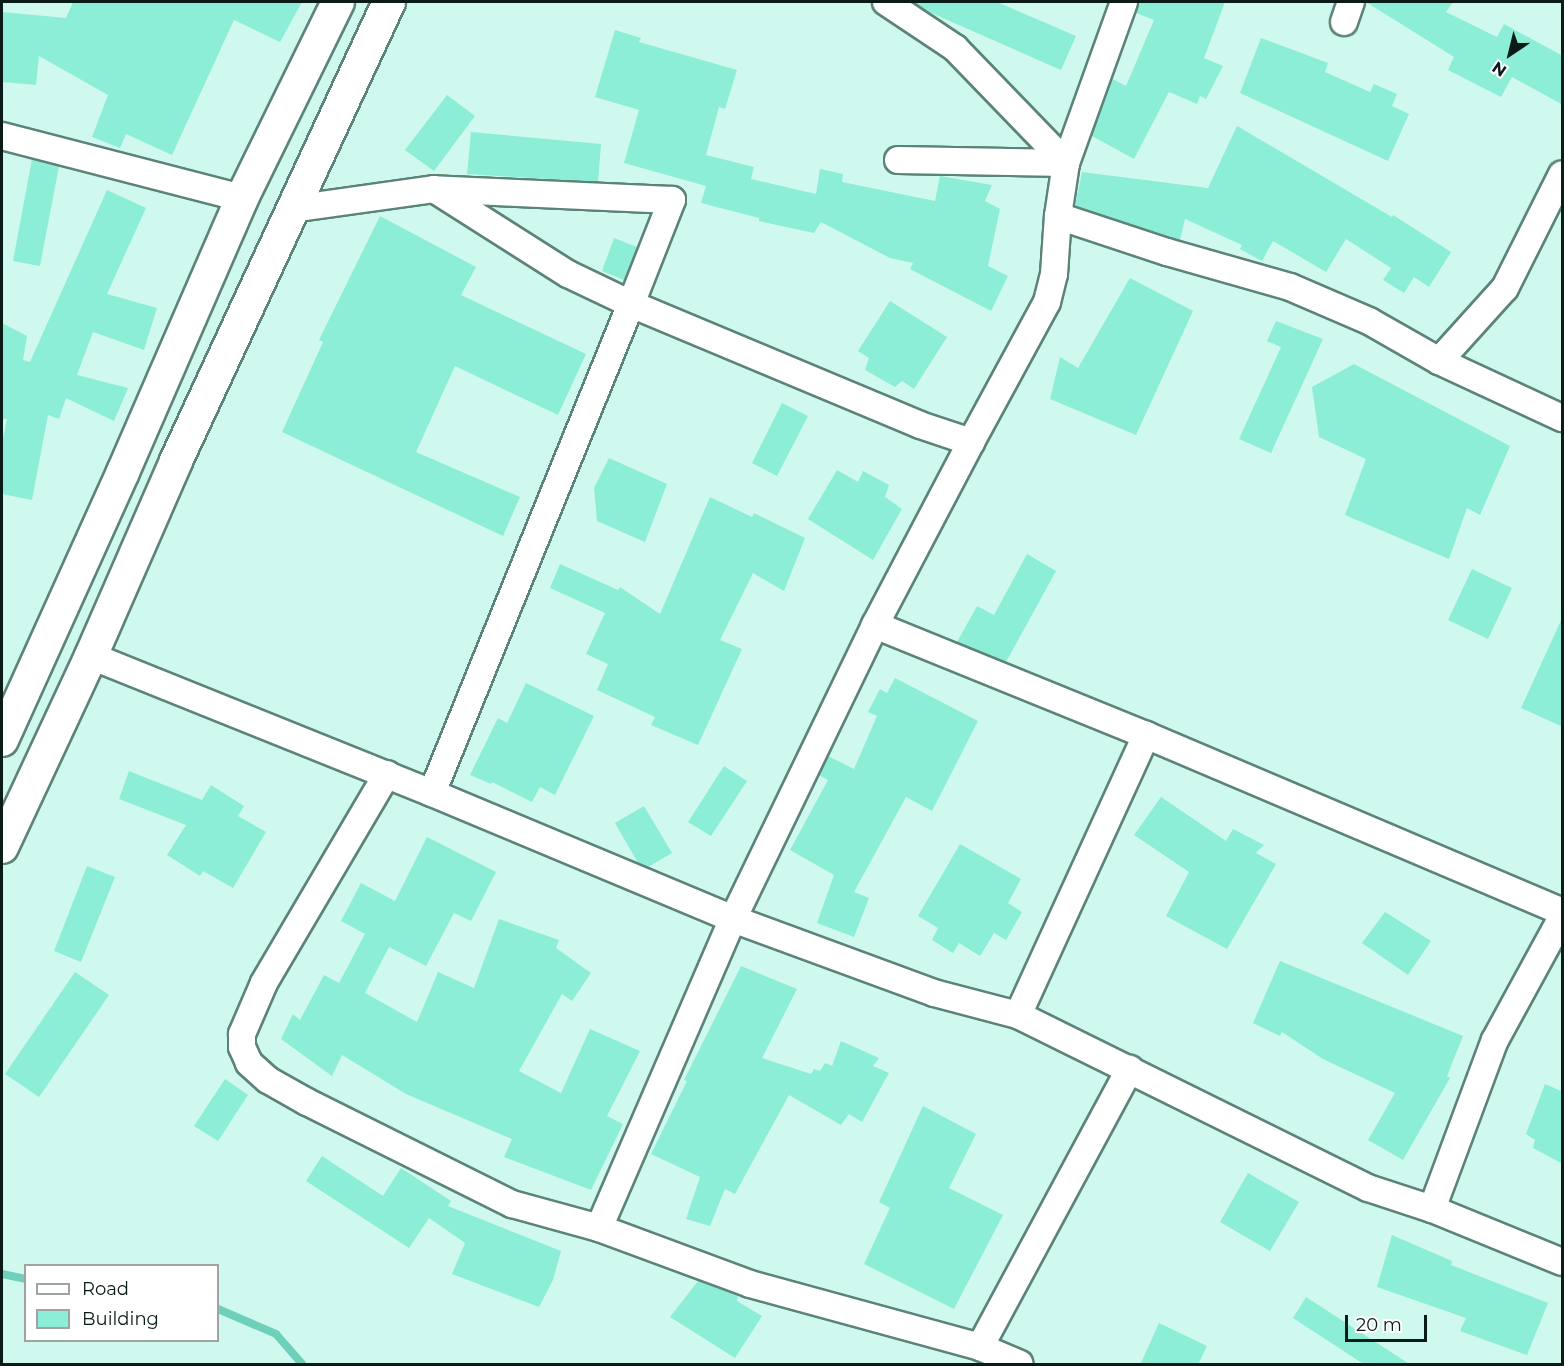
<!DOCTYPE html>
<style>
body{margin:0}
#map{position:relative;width:1564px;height:1366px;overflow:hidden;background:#cff9ee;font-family:Montserrat,sans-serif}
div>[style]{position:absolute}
.stream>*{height:8px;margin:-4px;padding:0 4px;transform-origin:4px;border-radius:4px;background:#6ecfba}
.building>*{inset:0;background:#8ceed7}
.roads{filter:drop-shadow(2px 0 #5c8379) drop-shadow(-2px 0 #5c8379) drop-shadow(0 2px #5c8379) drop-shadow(0 -2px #5c8379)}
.minor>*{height:26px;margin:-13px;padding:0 13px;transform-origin:13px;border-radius:13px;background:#fff}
.tertiary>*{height:32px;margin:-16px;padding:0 16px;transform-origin:16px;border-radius:16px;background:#fff}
span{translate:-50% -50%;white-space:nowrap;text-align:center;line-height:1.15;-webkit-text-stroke:4.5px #fff;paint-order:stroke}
.frame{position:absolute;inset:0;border:3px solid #0b1b17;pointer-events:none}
.legend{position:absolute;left:24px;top:1264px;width:195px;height:78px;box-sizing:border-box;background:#fff;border:2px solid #9da4a2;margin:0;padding:8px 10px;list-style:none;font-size:18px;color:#0b1b17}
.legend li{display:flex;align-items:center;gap:12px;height:30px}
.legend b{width:30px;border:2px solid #9da4a2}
.north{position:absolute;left:1480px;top:24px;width:60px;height:60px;-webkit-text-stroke:4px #fff;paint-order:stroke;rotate:215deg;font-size:16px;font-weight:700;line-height:24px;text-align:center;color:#0b1b17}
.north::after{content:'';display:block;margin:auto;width:21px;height:27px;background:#0b1b17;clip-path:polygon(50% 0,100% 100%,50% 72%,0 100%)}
.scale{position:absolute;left:1345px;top:1315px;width:82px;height:27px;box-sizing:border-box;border:3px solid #0b1b17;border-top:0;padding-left:8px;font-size:18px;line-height:21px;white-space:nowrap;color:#0b1b17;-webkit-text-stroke:4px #fff;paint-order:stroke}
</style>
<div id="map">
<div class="stream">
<div style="left:2px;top:1274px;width:25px;rotate:12deg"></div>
<div style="left:218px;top:1309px;width:63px;rotate:23.3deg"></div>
<div style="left:276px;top:1334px;width:40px;rotate:49deg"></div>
</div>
<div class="building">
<div style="clip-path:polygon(73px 2px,302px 2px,280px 42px,234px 20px,172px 155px,126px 134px,120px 148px,92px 137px,108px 95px,39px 56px,36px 85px,2px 82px,2px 12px,66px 18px)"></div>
<div style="clip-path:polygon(912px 2px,997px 2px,1076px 36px,1061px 70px,927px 11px)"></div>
<div style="clip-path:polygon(1139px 2px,1225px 2px,1204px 58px,1223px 66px,1206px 99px,1200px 96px,1197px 104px,1169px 92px,1134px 159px,1092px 136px,1113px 79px,1126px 86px,1154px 20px,1136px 13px)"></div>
<div style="clip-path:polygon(1366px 2px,1453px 2px,1446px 12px,1497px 37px,1504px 24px,1563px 56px,1563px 105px,1512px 77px,1501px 97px,1448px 70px,1454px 57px)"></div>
<div style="clip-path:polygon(615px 30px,641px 38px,639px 42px,737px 70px,725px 109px,719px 107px,706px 155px,754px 167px,751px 179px,816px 194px,820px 169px,843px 174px,842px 182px,935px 201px,940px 176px,992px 185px,985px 201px,1000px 209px,988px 266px,1008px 276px,991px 311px,910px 269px,913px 263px,890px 258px,821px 222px,814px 233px,759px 221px,759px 218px,701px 203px,706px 186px,624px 163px,639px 110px,595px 97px)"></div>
<div style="clip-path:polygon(1261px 38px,1328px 63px,1325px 72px,1370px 92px,1374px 84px,1397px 94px,1392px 106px,1409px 114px,1388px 161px,1240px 93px)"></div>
<div style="clip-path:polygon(447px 95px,475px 116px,434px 171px,405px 150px)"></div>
<div style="clip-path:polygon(1237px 126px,1392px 217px,1393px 215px,1451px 252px,1429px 287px,1414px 277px,1404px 293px,1383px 280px,1391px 268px,1346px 239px,1326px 272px,1273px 241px,1262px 261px,1240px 249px,1242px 245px,1185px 219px,1180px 240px,1075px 206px,1082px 172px,1208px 188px)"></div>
<div style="clip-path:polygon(471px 132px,601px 144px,598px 182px,467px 174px)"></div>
<div style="clip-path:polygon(32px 159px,59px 166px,40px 266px,13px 261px)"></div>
<div style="clip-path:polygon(107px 190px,146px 208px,107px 294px,157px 308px,144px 350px,93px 332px,77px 375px,128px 388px,114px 421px,66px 398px,59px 419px,48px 415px,32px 500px,2px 494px,2px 443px,7px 419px,2px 419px,2px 323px,27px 336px,23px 360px,30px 362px)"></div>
<div style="clip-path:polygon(380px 216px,476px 267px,461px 295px,586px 354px,558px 415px,455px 366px,416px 452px,520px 497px,503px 536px,282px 432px,323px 342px,319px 340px)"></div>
<div style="clip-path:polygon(614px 238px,637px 247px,624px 280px,602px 271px)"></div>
<div style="clip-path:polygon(1130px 278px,1193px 311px,1136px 435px,1050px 399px,1060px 357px,1078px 368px)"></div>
<div style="clip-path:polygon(890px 301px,947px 337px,914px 389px,902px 381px,895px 387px,865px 370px,869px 358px,858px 351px)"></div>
<div style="clip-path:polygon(1276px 321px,1323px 339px,1271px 453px,1239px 439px,1281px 347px,1267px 341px)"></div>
<div style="clip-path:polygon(1354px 364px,1510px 446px,1480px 515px,1467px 508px,1449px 559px,1345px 515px,1366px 459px,1319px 437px,1312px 387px)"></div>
<div style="clip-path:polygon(782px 403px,808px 416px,777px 476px,752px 463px)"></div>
<div style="clip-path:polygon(609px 458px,667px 484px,645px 542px,597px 521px,594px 488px)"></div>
<div style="clip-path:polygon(837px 470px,858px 482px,863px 471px,889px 485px,885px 497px,902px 509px,873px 560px,808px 519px)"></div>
<div style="clip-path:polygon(710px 497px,752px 517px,754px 513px,805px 538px,784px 591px,753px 573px,720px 640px,742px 649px,698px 745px,651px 725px,655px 717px,597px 690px,608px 664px,586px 654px,605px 613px,550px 588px,560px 564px,618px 590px,620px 587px,660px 614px)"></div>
<div style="clip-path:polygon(1027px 554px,1056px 571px,1006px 662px,957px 642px,977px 606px,994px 615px)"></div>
<div style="clip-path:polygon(1472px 569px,1512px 588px,1488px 639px,1448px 620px)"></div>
<div style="clip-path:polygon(1563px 616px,1563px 727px,1521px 708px)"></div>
<div style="clip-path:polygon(895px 678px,978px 721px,932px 811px,906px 797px,854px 892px,869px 898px,854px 937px,817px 923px,834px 875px,790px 850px,828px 780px,819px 775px,828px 756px,854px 769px,877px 716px,868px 712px,880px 689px,887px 693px)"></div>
<div style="clip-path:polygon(526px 683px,594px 716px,555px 795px,540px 787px,532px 802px,492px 782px,491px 784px,470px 775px,498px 718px,507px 723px)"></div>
<div style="clip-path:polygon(724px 766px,747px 781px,711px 836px,688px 822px)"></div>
<div style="clip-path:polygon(129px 771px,202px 800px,211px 785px,244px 806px,238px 816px,266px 832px,233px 888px,203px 871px,200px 876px,167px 855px,186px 825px,119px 799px)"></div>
<div style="clip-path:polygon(1161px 797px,1226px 841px,1233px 829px,1264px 845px,1256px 853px,1276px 864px,1227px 949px,1166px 916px,1189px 872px,1134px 835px)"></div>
<div style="clip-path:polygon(644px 806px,672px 853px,648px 867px,638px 863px,615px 823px)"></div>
<div style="clip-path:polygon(427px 837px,496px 872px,471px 921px,454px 913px,426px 966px,389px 947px,365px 993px,417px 1022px,438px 972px,474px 988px,499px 919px,559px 940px,556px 948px,591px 973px,572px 1001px,562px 994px,519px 1071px,561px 1093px,590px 1029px,640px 1051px,607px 1116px,623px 1124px,591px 1190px,504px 1157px,512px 1139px,406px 1094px,342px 1055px,332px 1076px,281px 1039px,293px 1014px,300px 1020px,324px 975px,339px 983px,365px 934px,341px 921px,361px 883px,395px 901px)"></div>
<div style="clip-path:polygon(960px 844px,1021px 879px,1008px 903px,1022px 912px,1006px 940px,994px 933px,980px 956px,959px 943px,953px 953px,932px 940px,938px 928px,918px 916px)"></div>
<div style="clip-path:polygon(87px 866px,115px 877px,81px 962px,54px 951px)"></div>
<div style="clip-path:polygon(1385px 912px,1431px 941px,1408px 975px,1362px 943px)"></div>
<div style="clip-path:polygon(1280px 961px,1463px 1036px,1447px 1076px,1450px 1078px,1403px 1160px,1368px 1140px,1395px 1093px,1323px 1059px,1282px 1032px,1280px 1036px,1253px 1023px)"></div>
<div style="clip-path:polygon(741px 966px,797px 989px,762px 1058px,811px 1074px,814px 1069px,820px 1071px,825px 1063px,832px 1066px,841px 1041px,879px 1058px,873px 1066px,889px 1073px,862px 1122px,849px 1114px,841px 1125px,789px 1095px,735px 1194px,725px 1189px,710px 1226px,686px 1219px,700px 1177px,651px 1154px,687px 1081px,684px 1080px)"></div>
<div style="clip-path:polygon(75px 972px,109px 995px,39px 1097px,5px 1074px)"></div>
<div style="clip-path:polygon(225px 1079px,248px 1095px,218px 1141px,194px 1126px)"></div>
<div style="clip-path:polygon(1545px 1084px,1563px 1092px,1563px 1164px,1533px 1148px,1535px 1140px,1526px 1134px)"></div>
<div style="clip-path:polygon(923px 1106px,976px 1134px,949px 1188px,1003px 1215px,954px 1309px,864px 1264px,890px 1208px,879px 1202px)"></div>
<div style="clip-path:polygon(322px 1156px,383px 1196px,401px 1168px,451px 1201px,448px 1206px,561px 1251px,553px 1280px,539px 1307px,452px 1274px,465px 1243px,429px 1218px,409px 1248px,306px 1181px)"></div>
<div style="clip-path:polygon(1248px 1173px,1299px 1202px,1270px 1251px,1220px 1222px)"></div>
<div style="clip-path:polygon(1392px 1235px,1452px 1261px,1451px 1265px,1548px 1303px,1527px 1355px,1460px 1331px,1466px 1318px,1377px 1287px)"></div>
<div style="clip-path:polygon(698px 1281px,738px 1296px,737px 1301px,762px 1316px,735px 1358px,670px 1317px)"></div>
<div style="clip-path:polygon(1306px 1297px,1411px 1365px,1365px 1365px,1293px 1318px)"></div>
<div style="clip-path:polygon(1159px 1323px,1207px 1346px,1198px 1365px,1140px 1365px)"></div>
</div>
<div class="roads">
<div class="minor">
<div style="left:886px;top:2px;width:83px;rotate:33.7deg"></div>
<div style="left:955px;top:48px;width:160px;rotate:46deg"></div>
<div style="left:1124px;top:2px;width:171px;rotate:109.8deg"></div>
<div style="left:1066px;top:163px;width:54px;rotate:98.6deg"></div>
<div style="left:1058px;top:216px;width:115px;rotate:18.3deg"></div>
<div style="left:1167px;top:252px;width:128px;rotate:15.9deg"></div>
<div style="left:1290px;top:287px;width:86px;rotate:23.3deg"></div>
<div style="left:1369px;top:321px;width:81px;rotate:29.7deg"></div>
<div style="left:1439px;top:361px;width:98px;rotate:-47.9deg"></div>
<div style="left:1505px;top:288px;width:127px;rotate:-63.4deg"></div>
<div style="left:1344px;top:22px;width:21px;rotate:-71deg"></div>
<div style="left:2px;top:136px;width:248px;rotate:14.5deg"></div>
<div style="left:898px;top:160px;width:168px;rotate:1deg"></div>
<div style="left:292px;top:209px;width:143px;rotate:-8deg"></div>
<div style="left:434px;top:189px;width:159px;rotate:32.4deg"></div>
<div style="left:568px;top:274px;width:70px;rotate:25.5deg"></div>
<div style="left:631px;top:304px;width:112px;rotate:-68.5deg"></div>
<div style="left:672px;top:200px;width:238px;rotate:-177.4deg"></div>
<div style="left:1439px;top:361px;width:136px;rotate:24.9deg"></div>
<div style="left:875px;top:625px;width:292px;rotate:22.1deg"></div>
<div style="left:1146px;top:735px;width:452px;rotate:23deg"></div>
<div style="left:91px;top:656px;width:367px;rotate:21.9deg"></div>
<div style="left:432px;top:793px;width:528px;rotate:-67.86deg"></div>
<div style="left:631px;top:304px;width:313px;rotate:22.7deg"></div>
<div style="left:920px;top:425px;width:54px;rotate:18.4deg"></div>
<div style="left:971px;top:442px;width:159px;rotate:-61.5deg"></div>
<div style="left:1047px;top:302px;width:29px;rotate:-76deg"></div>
<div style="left:1054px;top:274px;width:58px;rotate:-86.1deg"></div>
<div style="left:387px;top:774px;width:243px;rotate:120.5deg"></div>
<div style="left:264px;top:983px;width:56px;rotate:113.3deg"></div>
<div style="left:242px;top:1034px;width:13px;rotate:90deg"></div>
<div style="left:242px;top:1047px;width:17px;rotate:66deg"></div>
<div style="left:249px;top:1063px;width:25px;rotate:42deg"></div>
<div style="left:268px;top:1080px;width:45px;rotate:29.4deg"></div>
<div style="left:307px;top:1102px;width:229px;rotate:26.5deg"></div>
<div style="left:512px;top:1204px;width:90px;rotate:15.4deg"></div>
<div style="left:599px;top:1228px;width:161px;rotate:20.3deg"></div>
<div style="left:750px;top:1284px;width:238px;rotate:15.3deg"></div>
<div style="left:980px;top:1347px;width:43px;rotate:23deg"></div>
<div style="left:432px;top:793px;width:326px;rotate:22.7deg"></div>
<div style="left:733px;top:919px;width:326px;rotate:-64.2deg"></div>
<div style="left:875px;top:625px;width:207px;rotate:-62.3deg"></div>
<div style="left:1018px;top:1015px;width:308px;rotate:-65.4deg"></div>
<div style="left:1432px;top:1209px;width:140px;rotate:22.2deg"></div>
<div style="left:599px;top:1228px;width:337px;rotate:-66.6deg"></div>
<div style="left:733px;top:919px;width:214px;rotate:20.2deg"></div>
<div style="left:934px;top:993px;width:87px;rotate:14.7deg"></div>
<div style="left:1018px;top:1015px;width:390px;rotate:26.3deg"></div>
<div style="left:1368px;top:1188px;width:67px;rotate:18.2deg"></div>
<div style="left:1432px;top:1209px;width:180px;rotate:-69.6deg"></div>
<div style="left:1495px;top:1040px;width:140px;rotate:-61.4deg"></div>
<div style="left:980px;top:1347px;width:316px;rotate:-61.7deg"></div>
</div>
<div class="tertiary">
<div style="left:2px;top:740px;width:294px;rotate:-65.7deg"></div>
<div style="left:123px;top:472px;width:299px;rotate:-66.5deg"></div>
<div style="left:242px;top:198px;width:218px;rotate:-63.9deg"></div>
<div style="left:2px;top:847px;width:211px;rotate:-65deg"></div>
<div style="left:91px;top:656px;width:213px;rotate:-66.4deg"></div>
<div style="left:176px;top:461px;width:506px;rotate:-65.11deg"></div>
</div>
</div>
<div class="frame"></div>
<ul class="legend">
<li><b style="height:8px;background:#fff"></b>Road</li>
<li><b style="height:16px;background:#8ceed7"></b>Building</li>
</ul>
<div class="north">N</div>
<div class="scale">20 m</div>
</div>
